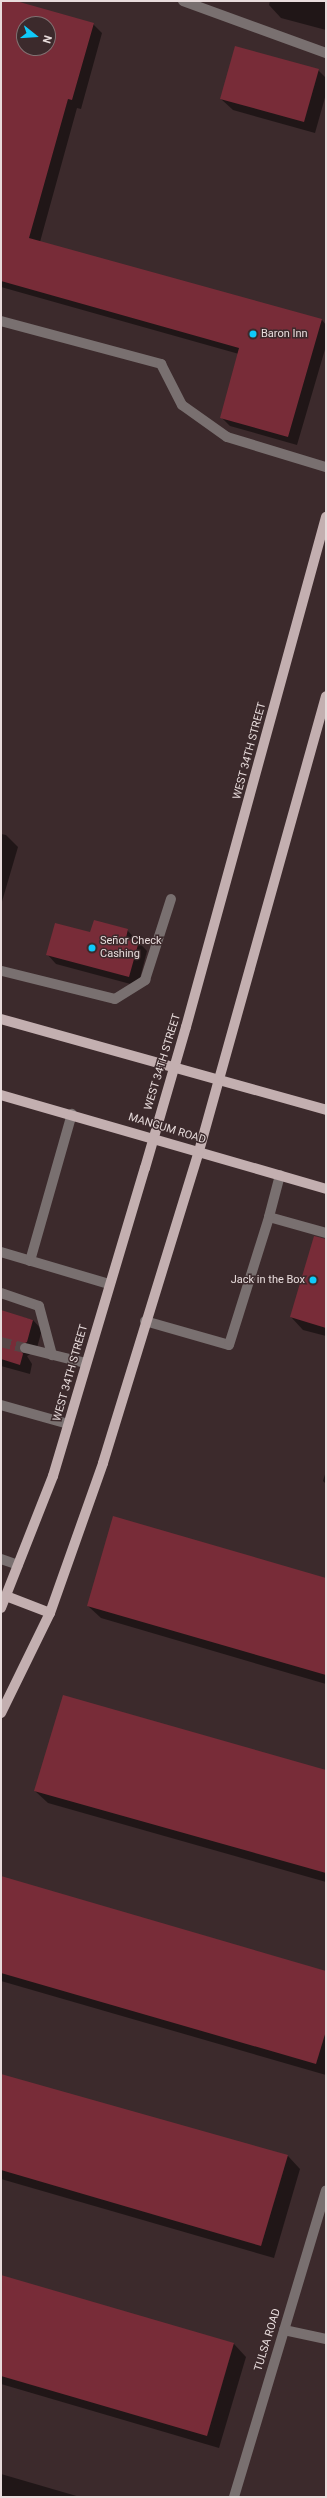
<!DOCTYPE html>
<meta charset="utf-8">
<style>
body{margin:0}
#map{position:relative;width:327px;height:2498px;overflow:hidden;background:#3c2a2c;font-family:Roboto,sans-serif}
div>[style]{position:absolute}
.shadow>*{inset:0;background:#0007}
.building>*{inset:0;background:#782c38}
.minor-tunnel>*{height:10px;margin-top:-5px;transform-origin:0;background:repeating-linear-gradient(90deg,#564546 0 10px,transparent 0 15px)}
.minor>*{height:10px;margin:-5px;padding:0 5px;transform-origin:5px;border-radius:5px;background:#797070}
.major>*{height:10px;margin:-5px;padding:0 5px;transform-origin:5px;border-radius:5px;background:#c3afb0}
.dots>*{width:11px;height:11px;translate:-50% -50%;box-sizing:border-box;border:2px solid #3c2a2c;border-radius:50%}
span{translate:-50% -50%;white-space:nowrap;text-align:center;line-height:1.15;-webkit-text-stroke:3px #3c2a2c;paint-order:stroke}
.poi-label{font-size:11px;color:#e8dcdc}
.left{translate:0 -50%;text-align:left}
.right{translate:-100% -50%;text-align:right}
.street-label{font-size:11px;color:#e8dcdc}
.frame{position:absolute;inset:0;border:2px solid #e8dcdc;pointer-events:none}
.north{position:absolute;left:16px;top:16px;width:40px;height:40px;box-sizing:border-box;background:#3c2a2c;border:1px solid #817172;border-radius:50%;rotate:107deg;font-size:11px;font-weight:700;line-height:16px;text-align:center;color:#e8dcdc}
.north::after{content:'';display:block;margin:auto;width:14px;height:18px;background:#0fcafa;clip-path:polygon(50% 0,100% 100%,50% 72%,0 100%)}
</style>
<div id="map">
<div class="shadow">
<div style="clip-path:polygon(evenodd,1px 1px,12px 1px,93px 24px,102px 33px,81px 109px,77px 108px,40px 242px,322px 320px,326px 325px,326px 346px,297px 445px,230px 426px,221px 417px,239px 354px,1px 287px,1px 1px,24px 24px,48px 24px,48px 48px,24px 48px,24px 24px)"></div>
<div style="clip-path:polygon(270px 1px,326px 1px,326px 30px,281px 18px,269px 5px)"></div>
<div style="clip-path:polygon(318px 70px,326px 78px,326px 94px,315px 133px,233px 110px,221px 99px)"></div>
<div style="clip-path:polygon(1px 834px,6px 835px,18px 847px,1px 905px)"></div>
<div style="clip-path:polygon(127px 930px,147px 951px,138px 986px,56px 964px,47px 954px,91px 934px)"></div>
<div style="clip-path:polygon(326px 1243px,326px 1336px,303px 1330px,291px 1317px)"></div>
<div style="clip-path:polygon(1px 1312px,33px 1320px,42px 1330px,36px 1351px,27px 1356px,32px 1364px,30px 1374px,1px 1366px)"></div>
<div style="clip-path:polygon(326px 1471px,326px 1484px,323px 1481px)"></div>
<div style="clip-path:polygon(326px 1579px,326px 1684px,101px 1618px,88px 1606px)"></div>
<div style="clip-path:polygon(326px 1771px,326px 1882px,48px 1803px,35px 1791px)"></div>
<div style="clip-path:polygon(1px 1877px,326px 1972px,326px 2075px,1px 1981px)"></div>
<div style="clip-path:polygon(1px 2075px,288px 2156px,300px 2169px,274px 2258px,1px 2179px)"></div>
<div style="clip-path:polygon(1px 2276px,234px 2344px,246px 2357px,219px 2448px,1px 2384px)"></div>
<div style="clip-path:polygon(1px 2474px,80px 2497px,1px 2497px)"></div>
</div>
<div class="building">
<div style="clip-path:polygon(evenodd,1px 1px,16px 1px,94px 23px,72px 100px,68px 99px,29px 238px,322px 319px,288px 437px,220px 418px,239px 348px,1px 281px,1px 1px,24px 24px,48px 24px,48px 48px,24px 48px,24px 24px)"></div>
<div style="clip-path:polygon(235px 46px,319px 69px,304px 122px,220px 99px)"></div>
<div style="clip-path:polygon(94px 920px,128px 929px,126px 938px,139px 941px,129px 977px,46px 955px,55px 923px,90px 932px)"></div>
<div style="clip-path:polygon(314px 1236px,326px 1239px,326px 1328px,290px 1317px)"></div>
<div style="clip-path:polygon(1px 1310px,33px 1320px,27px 1342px,19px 1346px,23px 1354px,20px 1365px,1px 1359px)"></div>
<div style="clip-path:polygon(113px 1516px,326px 1578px,326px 1675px,87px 1606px)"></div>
<div style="clip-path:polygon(63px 1695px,326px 1770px,326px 1873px,34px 1791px)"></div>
<div style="clip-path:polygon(1px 1876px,326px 1971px,326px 2031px,316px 2064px,1px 1973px)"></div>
<div style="clip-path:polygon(1px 2074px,288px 2155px,261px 2246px,1px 2170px)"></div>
<div style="clip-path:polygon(1px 2275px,234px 2343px,207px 2436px,1px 2376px)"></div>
</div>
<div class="minor-tunnel">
<div style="left:1px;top:1342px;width:25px;rotate:14deg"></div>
</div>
<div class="minor">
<div style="left:183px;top:1px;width:152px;rotate:20deg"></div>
<div style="left:1px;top:321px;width:166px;rotate:15deg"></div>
<div style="left:161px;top:364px;width:46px;rotate:62.9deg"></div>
<div style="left:182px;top:405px;width:55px;rotate:35.4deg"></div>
<div style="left:227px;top:437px;width:103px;rotate:16.9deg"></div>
<div style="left:2px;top:971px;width:116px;rotate:13.9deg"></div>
<div style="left:115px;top:999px;width:36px;rotate:-32deg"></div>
<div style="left:145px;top:980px;width:85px;rotate:-72.2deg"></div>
<div style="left:280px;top:1175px;width:43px;rotate:104.7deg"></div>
<div style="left:269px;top:1217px;width:59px;rotate:15.7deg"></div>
<div style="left:1px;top:1252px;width:113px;rotate:16.5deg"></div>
<div style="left:30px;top:1261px;width:153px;rotate:-74.1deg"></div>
<div style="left:1px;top:1293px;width:40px;rotate:18.9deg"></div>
<div style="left:39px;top:1306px;width:51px;rotate:75.1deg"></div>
<div style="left:145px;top:1321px;width:87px;rotate:15.9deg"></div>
<div style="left:229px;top:1345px;width:134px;rotate:-72.6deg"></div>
<div style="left:25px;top:1348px;width:63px;rotate:13.8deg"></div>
<div style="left:1px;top:1405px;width:70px;rotate:15.8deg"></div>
<div style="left:1px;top:1559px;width:18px;rotate:19deg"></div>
<div style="left:284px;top:2330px;width:43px;rotate:12.1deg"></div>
<div style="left:234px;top:2497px;width:320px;rotate:-73.3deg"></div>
</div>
<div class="major">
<div style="left:1px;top:1019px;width:337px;rotate:15.6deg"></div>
<div style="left:1px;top:1095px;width:338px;rotate:16.1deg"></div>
<div style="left:6px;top:1596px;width:47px;rotate:21.1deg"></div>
<div style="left:1px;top:1608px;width:142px;rotate:-68.5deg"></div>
<div style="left:53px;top:1476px;width:321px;rotate:-73.4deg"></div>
<div style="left:145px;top:1168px;width:147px;rotate:-73.8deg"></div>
<div style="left:186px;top:1027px;width:529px;rotate:-74.65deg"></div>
<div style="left:1px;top:1713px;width:111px;rotate:-63.9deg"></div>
<div style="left:50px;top:1613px;width:159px;rotate:-70.5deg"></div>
<div style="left:103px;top:1463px;width:326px;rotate:-72.9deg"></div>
<div style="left:199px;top:1151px;width:472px;rotate:-74.4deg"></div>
</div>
<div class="dots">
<div style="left:253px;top:334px;background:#0fcafa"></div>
<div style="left:92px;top:948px;background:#0fcafa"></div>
<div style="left:313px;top:1280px;background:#0fcafa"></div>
</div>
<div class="poi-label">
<span class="left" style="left:261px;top:334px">Baron Inn</span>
<span class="left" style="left:100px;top:948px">Señor Check<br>Cashing</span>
<span class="right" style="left:305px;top:1280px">Jack in the Box</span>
</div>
<div class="street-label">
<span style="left:250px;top:751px;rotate:-75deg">WEST 34TH STREET</span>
<span style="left:163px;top:1062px;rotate:-73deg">WEST 34TH STREET</span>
<span style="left:167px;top:1129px;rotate:17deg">MANGUM ROAD</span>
<span style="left:71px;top:1373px;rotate:-74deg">WEST 34TH STREET</span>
<span style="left:268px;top:2340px;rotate:-73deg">TULSA ROAD</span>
</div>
<div class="frame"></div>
<div class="north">N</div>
</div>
